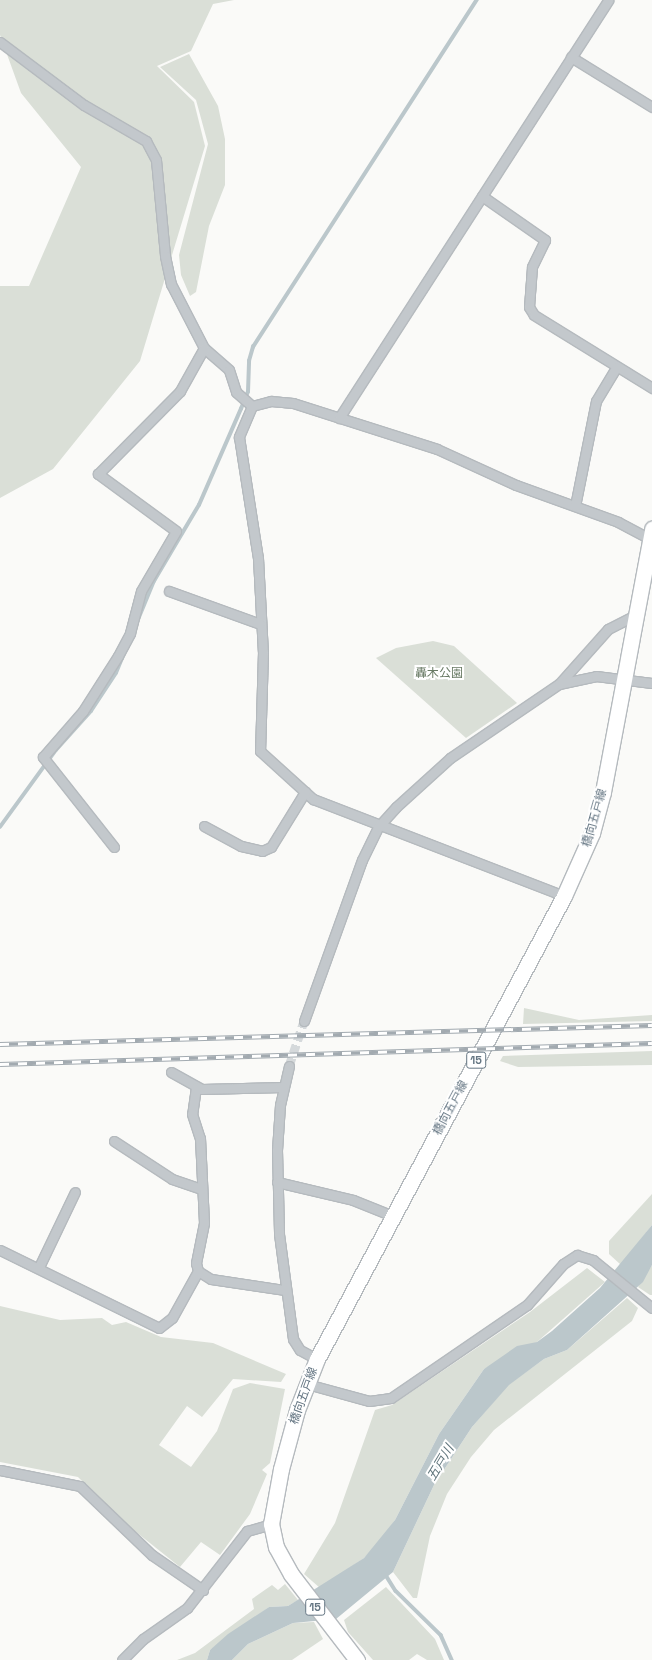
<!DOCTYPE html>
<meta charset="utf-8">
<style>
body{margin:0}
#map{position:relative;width:652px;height:1660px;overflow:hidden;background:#fafaf8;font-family:"Space Grotesk","Noto Sans JP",sans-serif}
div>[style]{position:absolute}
.green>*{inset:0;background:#dadfd7}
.water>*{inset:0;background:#bbc7cb}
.stream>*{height:3.5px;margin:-1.75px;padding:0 1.75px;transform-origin:1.75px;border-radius:1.75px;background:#bbc7cb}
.street-tunnel>*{height:9px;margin-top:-4.5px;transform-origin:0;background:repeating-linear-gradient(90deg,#d5d9db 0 9px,transparent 0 13.5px)}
.roads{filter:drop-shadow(1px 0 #b5babe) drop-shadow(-1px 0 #b5babe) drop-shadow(0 1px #b5babe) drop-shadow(0 -1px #b5babe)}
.street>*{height:9px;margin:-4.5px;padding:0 4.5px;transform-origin:4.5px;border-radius:4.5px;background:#c3c8cc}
.primary>*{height:15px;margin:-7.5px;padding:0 7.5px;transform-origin:7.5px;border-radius:7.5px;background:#fff}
.rail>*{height:4.5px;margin-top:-2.25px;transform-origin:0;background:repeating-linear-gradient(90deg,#fff 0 9px,#a2aab0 0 18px);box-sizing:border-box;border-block:1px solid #a2aab0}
span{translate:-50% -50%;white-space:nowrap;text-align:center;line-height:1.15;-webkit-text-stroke:4px #fff;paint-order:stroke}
.shield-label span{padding:1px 3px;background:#fff;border:1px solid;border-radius:3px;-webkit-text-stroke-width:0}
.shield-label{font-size:11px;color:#657683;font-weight:700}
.park-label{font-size:12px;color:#687a64}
.street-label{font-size:12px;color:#657683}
.water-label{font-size:13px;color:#60757c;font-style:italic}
</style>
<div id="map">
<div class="green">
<div style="clip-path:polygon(0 0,234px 0,213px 4px,191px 51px,157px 66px,194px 102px,205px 146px,140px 361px,53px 469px,0 498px,0 286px,29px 286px,81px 167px,21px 93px,0 35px)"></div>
<div style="clip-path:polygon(189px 54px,218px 106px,225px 139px,225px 185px,209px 226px,196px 292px,190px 296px,181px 275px,179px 255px,208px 144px,196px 100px,160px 67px)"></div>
<div style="clip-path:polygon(433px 641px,454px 646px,517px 703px,466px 738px,376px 658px,396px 648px)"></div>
<div style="clip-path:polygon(524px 1008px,579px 1020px,652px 1015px,652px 1021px,523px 1024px)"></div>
<div style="clip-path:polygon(652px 1051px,652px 1065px,518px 1067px,500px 1061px,503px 1056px)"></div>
<div style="clip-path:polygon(652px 1194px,652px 1225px,621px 1265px,609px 1254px,609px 1241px)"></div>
<div style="clip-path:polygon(652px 1265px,652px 1295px,650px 1295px,638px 1287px)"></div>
<div style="clip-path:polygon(587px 1268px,605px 1282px,537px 1342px,484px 1369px,439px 1434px,395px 1520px,380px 1542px,364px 1558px,320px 1588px,304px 1574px,335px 1523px,375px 1410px,392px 1405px,530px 1312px)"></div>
<div style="clip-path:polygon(627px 1298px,638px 1308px,632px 1321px,494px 1430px,471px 1457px,447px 1494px,430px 1536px,417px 1598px,413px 1598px,393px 1572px,434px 1485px,472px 1427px,508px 1385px,544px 1359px,567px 1350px)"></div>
<div style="clip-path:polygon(0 1306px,60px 1320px,102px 1318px,112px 1325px,126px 1322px,161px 1337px,213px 1343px,286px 1374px,281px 1382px,233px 1379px,202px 1417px,187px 1406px,159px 1445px,191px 1467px,217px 1431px,233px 1389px,250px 1383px,285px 1389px,270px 1463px,262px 1470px,267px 1474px,250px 1514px,220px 1555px,201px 1542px,180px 1567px,121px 1520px,78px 1477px,0 1462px)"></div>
<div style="clip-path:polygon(285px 1584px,298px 1600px,288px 1606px,269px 1607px,210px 1650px,207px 1660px,177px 1660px,195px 1653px,254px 1609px,252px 1599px,272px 1585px,278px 1590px)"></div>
<div style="clip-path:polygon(386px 1587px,435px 1639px,444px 1660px,427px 1660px,417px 1654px,409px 1660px,373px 1660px,348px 1632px,344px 1620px)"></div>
<div style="clip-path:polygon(314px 1622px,323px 1639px,292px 1660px,232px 1660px,248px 1644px,293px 1623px)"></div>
</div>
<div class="water">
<div style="clip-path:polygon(652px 1225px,652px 1265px,643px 1282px,567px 1350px,544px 1359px,509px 1385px,472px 1427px,434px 1485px,393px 1572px,336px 1619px,293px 1623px,248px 1644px,232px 1660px,207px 1660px,210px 1650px,228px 1634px,269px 1607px,288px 1606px,364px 1558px,395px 1520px,439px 1434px,484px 1369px,517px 1346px,537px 1342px,552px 1331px,600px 1288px)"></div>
</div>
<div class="stream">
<div style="left:0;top:827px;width:95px;rotate:-54deg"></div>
<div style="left:56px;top:750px;width:52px;rotate:-48.1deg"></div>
<div style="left:91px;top:711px;width:45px;rotate:-56.7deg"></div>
<div style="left:116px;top:673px;width:100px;rotate:-67.6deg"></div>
<div style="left:154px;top:581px;width:88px;rotate:-59.4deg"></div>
<div style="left:199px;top:505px;width:105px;rotate:-66.4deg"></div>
<div style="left:241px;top:409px;width:18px;rotate:-68deg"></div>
<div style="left:248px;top:392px;width:31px;rotate:-88deg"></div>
<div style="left:249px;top:361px;width:15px;rotate:-74deg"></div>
<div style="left:253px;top:347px;width:413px;rotate:-57.2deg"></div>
<div style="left:384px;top:1572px;width:22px;rotate:58deg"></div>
<div style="left:396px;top:1591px;width:63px;rotate:44.4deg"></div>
<div style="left:441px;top:1635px;width:27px;rotate:66deg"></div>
</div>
<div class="street-tunnel">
<div style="left:289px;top:1066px;width:47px;rotate:-71.6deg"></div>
</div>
<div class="roads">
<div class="street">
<div style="left:0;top:42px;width:105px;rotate:36.9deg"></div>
<div style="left:84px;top:105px;width:72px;rotate:30.1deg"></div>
<div style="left:146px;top:141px;width:21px;rotate:62deg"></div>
<div style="left:156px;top:160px;width:96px;rotate:84.6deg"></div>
<div style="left:165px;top:256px;width:29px;rotate:78deg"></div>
<div style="left:171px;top:284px;width:72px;rotate:62.7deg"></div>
<div style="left:204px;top:348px;width:33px;rotate:41deg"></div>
<div style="left:229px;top:370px;width:23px;rotate:72deg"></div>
<div style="left:236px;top:392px;width:21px;rotate:41deg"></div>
<div style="left:571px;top:57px;width:95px;rotate:31.7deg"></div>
<div style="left:482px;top:196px;width:77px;rotate:34.9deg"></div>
<div style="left:545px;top:240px;width:30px;rotate:116deg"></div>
<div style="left:532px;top:267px;width:40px;rotate:94.3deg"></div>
<div style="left:529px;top:307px;width:9px;rotate:58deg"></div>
<div style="left:534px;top:315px;width:139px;rotate:31.7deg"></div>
<div style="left:252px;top:406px;width:34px;rotate:113deg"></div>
<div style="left:239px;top:437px;width:122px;rotate:81.1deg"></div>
<div style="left:258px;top:558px;width:94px;rotate:87deg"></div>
<div style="left:263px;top:652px;width:99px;rotate:91.7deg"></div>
<div style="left:260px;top:751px;width:72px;rotate:42.2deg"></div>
<div style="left:313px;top:799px;width:269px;rotate:21.1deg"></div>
<div style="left:252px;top:406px;width:20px;rotate:-15deg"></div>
<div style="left:271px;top:401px;width:22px;rotate:5deg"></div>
<div style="left:293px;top:403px;width:151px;rotate:17.7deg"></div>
<div style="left:437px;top:449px;width:87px;rotate:24.5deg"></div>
<div style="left:516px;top:485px;width:109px;rotate:19.9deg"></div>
<div style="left:618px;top:522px;width:38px;rotate:28deg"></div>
<div style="left:339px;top:418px;width:497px;rotate:-57.2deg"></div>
<div style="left:575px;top:506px;width:107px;rotate:-78.7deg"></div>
<div style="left:596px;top:401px;width:39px;rotate:-59deg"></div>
<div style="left:169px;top:591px;width:97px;rotate:19.9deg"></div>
<div style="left:559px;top:684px;width:74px;rotate:-48.3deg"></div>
<div style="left:608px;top:629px;width:33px;rotate:-27deg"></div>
<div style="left:204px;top:826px;width:42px;rotate:28.4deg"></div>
<div style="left:241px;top:846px;width:22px;rotate:13deg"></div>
<div style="left:262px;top:851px;width:10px;rotate:-24deg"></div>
<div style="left:271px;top:847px;width:65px;rotate:-58.3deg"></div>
<div style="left:114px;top:847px;width:115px;rotate:-128.3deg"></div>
<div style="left:43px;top:757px;width:61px;rotate:-49deg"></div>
<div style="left:83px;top:711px;width:65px;rotate:-57.5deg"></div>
<div style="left:118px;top:656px;width:26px;rotate:-62deg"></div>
<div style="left:130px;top:633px;width:43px;rotate:-75.3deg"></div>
<div style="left:141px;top:591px;width:69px;rotate:-59.7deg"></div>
<div style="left:176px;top:531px;width:97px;rotate:-143.8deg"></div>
<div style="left:98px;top:474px;width:117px;rotate:-45.3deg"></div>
<div style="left:180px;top:391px;width:49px;rotate:-60.8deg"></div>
<div style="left:304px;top:1021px;width:171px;rotate:-70.2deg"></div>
<div style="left:362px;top:860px;width:37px;rotate:-64deg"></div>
<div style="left:378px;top:827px;width:27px;rotate:-48deg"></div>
<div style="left:396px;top:807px;width:73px;rotate:-42.2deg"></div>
<div style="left:450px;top:758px;width:132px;rotate:-34.2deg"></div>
<div style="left:559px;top:684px;width:38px;rotate:-12deg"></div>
<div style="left:596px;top:676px;width:56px;rotate:7.1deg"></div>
<div style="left:289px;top:1066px;width:40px;rotate:103deg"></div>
<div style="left:280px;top:1105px;width:45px;rotate:93.8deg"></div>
<div style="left:277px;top:1150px;width:84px;rotate:88.6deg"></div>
<div style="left:279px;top:1234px;width:106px;rotate:82.4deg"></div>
<div style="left:293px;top:1339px;width:13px;rotate:58deg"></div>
<div style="left:300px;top:1350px;width:19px;rotate:28deg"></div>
<div style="left:171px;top:1072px;width:35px;rotate:29deg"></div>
<div style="left:202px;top:1089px;width:81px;rotate:-1.4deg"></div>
<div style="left:196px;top:1087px;width:27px;rotate:98deg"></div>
<div style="left:192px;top:1114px;width:25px;rotate:72deg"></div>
<div style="left:200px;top:1138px;width:85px;rotate:87.3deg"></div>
<div style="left:204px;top:1223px;width:41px;rotate:101.3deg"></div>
<div style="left:196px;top:1263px;width:8px;rotate:76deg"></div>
<div style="left:198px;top:1271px;width:15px;rotate:32deg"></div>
<div style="left:211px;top:1279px;width:75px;rotate:8.5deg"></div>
<div style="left:114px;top:1141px;width:69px;rotate:33.2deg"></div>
<div style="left:172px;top:1179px;width:31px;rotate:19deg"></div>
<div style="left:277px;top:1182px;width:78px;rotate:13.3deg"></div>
<div style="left:353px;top:1200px;width:43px;rotate:21.8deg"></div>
<div style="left:0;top:1250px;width:177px;rotate:26.1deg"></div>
<div style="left:159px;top:1328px;width:16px;rotate:-38deg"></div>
<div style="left:172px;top:1318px;width:54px;rotate:-61deg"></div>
<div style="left:39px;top:1267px;width:83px;rotate:-64.4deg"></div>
<div style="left:307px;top:1384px;width:64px;rotate:15.3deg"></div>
<div style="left:369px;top:1401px;width:22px;rotate:-8deg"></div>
<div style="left:391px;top:1398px;width:165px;rotate:-34.4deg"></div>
<div style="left:527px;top:1305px;width:55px;rotate:-48.7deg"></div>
<div style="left:563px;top:1264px;width:17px;rotate:-33deg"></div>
<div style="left:577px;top:1255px;width:17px;rotate:17deg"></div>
<div style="left:593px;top:1260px;width:76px;rotate:39.1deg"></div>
<div style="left:0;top:1470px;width:82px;rotate:11.3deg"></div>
<div style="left:80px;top:1486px;width:100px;rotate:43.8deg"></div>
<div style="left:152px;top:1555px;width:62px;rotate:34.5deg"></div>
<div style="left:122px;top:1660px;width:30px;rotate:-45deg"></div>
<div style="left:143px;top:1639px;width:54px;rotate:-35.2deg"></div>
<div style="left:187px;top:1608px;width:98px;rotate:-52.1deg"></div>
<div style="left:247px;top:1531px;width:25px;rotate:-16deg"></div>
</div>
<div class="primary">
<div style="left:357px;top:1660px;width:108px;rotate:-127.5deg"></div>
<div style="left:291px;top:1574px;width:31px;rotate:-119deg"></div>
<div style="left:276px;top:1547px;width:24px;rotate:-102deg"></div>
<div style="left:271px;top:1524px;width:56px;rotate:-79.7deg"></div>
<div style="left:281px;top:1469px;width:61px;rotate:-74.8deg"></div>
<div style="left:297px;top:1410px;width:55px;rotate:-68.6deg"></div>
<div style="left:317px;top:1359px;width:525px;rotate:-61.92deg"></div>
<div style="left:564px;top:896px;width:69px;rotate:-66deg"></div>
<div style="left:592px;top:833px;width:42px;rotate:-75deg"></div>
<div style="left:603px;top:792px;width:268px;rotate:-79.4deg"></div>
</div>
</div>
<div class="rail">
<div style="left:0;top:1044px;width:652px;rotate:-1.67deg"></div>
<div style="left:0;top:1064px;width:652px;rotate:-1.84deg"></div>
</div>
<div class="shield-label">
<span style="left:476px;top:1060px">15</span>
<span style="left:315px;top:1607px">15</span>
</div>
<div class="park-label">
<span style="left:439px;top:674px">轟木公園</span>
</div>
<div class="street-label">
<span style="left:595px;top:818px;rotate:-74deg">橋向五戸線</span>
<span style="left:451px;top:1108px;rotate:-62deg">橋向五戸線</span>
<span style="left:304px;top:1396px;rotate:-70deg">橋向五戸線</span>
</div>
<div class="water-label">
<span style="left:441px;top:1463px;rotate:-59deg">五戸川</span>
</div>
</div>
